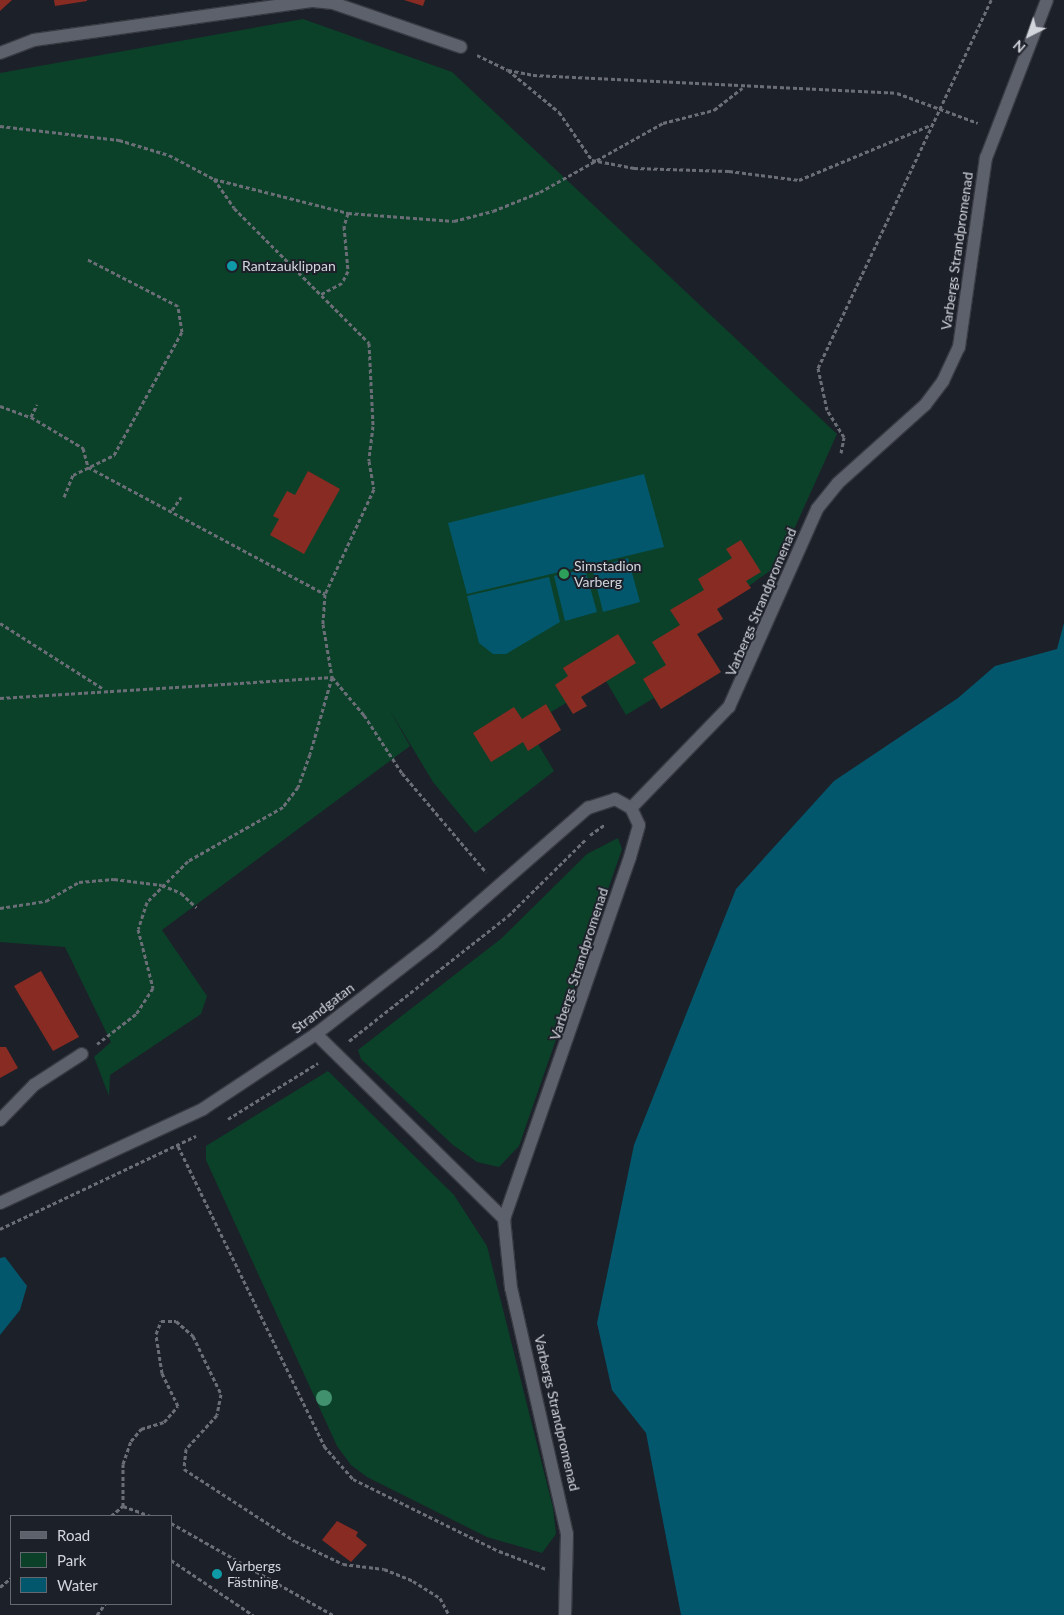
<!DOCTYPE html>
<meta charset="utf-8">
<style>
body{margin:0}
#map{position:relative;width:1064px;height:1615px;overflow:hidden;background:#1c2029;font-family:Lato,sans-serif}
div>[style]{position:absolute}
.green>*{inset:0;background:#0b4129}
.water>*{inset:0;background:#03576c}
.building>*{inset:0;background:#882b22}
.path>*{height:3px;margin-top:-1.5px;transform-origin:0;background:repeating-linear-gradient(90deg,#6b6e76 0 4px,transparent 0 6.5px)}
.roads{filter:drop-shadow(1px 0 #383a42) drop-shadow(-1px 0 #383a42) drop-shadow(0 1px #383a42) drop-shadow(0 -1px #383a42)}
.minor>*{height:12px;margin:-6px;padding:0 6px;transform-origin:6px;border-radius:6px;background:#5c616c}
.trees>*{width:16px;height:16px;margin:-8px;border-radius:50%;background:#41916f}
.dots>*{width:14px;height:14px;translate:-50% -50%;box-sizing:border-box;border:2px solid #1c2029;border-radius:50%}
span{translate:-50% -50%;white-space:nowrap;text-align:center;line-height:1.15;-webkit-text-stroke:4px #1c2029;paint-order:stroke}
.street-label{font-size:14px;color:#d3d5dc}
.poi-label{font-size:14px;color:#d3d5dc}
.left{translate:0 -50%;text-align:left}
.legend{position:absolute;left:10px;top:1515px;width:162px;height:90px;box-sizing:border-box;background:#1c2029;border:1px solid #656871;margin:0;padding:6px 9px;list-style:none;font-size:15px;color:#d3d5dc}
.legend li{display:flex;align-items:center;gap:10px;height:25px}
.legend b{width:25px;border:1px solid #656871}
.north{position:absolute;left:1004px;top:10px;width:50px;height:50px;-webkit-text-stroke:4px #1c2029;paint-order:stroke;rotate:221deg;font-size:14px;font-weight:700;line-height:20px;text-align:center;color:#d3d5dc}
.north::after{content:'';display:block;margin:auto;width:18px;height:22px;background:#d3d5dc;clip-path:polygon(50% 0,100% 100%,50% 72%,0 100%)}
</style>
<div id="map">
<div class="green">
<div style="clip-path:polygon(303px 19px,452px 72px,837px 434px,778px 565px,717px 609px,723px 619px,697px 634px,721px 672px,661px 709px,654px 698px,626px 715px,606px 681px,581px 697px,587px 706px,573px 714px,566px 703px,551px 712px,561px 730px,538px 744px,554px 771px,475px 833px,433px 782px,388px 707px,410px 746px,162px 930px,207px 996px,201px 1014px,110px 1075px,109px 1096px,94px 1057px,111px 1042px,65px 947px,0 942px,0 73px)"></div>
<div style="clip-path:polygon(618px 838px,622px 849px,519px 1146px,499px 1167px,477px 1162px,453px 1145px,361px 1059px,358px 1050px,502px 938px,587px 854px)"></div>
<div style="clip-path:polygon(328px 1071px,454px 1195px,487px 1246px,553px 1508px,556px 1534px,542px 1553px,487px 1537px,367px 1477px,351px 1465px,337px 1446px,206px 1160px,206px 1146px)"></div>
</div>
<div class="water">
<div style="clip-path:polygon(644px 474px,664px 547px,467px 594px,448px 523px)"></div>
<div style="clip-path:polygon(628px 558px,640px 602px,603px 612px,592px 568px)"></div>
<div style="clip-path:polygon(585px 569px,597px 612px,565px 621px,554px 576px)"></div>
<div style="clip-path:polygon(549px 577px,560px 622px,506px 654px,493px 654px,479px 643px,467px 596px)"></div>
<div style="clip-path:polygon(1064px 623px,1064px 1615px,681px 1615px,646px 1433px,612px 1390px,597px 1323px,634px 1145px,736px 889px,834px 781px,958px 698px,995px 666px,1057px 649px)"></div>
<div style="clip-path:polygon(5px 1257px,27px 1286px,20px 1310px,0 1335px,0 1258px)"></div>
</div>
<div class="building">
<div style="clip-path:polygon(0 0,12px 0,0 11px)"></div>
<div style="clip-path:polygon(54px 0,87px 0,87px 1px,55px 6px)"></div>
<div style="clip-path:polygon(404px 0,425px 0,423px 6px)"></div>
<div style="clip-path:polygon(308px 471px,340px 489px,304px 554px,270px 535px,279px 519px,273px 516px,287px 491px,295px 495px)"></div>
<div style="clip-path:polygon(741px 540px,761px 572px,746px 581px,751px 588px,717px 609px,723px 619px,697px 634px,721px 672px,661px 709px,643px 679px,666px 665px,652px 642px,680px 625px,670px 610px,704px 590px,698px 579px,732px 558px,726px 549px)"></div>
<div style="clip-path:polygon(618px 634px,636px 663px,581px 697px,587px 706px,573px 714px,555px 685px,568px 676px,563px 668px)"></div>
<div style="clip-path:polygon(546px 704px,561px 730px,528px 751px,523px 742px,491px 762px,473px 733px,514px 707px,522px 719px)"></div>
<div style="clip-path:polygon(41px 971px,79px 1037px,53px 1051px,14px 986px)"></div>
<div style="clip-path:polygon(0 1047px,6px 1047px,18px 1068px,0 1078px)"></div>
<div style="clip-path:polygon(337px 1521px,358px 1532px,356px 1536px,367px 1545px,351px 1562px,322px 1540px)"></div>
</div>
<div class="path">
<div style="left:477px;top:55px;width:34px;rotate:26deg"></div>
<div style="left:508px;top:70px;width:25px;rotate:11deg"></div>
<div style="left:533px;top:75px;width:364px;rotate:2.8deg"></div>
<div style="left:897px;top:93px;width:86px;rotate:20.3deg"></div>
<div style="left:508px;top:70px;width:66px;rotate:39.5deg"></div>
<div style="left:559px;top:112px;width:58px;rotate:55.5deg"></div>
<div style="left:592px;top:160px;width:43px;rotate:10.8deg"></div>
<div style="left:634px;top:168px;width:95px;rotate:1.8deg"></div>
<div style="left:729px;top:171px;width:71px;rotate:7.3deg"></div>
<div style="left:799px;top:180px;width:145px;rotate:-22.7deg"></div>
<div style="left:0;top:126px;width:120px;rotate:6.7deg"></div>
<div style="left:119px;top:140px;width:52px;rotate:16.7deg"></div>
<div style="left:169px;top:155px;width:51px;rotate:28.1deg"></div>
<div style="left:214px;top:179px;width:35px;rotate:55deg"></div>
<div style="left:234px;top:208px;width:191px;rotate:45deg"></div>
<div style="left:369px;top:343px;width:83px;rotate:87.2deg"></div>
<div style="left:373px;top:426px;width:35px;rotate:97deg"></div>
<div style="left:369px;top:461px;width:28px;rotate:80deg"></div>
<div style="left:374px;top:489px;width:116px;rotate:115deg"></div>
<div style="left:325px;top:594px;width:30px;rotate:94deg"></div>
<div style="left:323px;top:624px;width:54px;rotate:80.4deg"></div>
<div style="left:332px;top:677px;width:50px;rotate:49.9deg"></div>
<div style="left:364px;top:715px;width:69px;rotate:56.8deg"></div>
<div style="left:402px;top:773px;width:130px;rotate:49.7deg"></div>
<div style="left:214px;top:179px;width:138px;rotate:14.2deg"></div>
<div style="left:348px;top:213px;width:14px;rotate:107deg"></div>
<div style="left:344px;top:226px;width:45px;rotate:84.9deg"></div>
<div style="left:348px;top:271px;width:13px;rotate:117deg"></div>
<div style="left:342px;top:283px;width:24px;rotate:152deg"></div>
<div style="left:348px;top:213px;width:106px;rotate:4.3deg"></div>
<div style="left:454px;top:221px;width:40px;rotate:-14.4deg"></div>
<div style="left:493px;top:211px;width:51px;rotate:-22deg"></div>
<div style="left:540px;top:192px;width:141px;rotate:-29.3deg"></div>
<div style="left:663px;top:123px;width:53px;rotate:-14.3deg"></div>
<div style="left:714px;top:110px;width:36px;rotate:-38deg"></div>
<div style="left:0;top:406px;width:33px;rotate:20deg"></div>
<div style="left:31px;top:417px;width:61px;rotate:30.8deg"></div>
<div style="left:83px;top:448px;width:20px;rotate:75deg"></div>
<div style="left:88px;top:467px;width:269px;rotate:28.2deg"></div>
<div style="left:31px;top:417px;width:14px;rotate:-65deg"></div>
<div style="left:841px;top:453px;width:16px;rotate:-79deg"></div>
<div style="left:844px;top:437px;width:32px;rotate:-122deg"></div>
<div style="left:827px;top:410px;width:43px;rotate:-102.1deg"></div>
<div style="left:818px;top:368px;width:407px;rotate:-64.8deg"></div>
<div style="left:64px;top:497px;width:24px;rotate:-68deg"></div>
<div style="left:73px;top:475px;width:46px;rotate:-26deg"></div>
<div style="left:114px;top:455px;width:141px;rotate:-61.1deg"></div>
<div style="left:182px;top:332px;width:26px;rotate:-99deg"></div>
<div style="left:178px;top:306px;width:102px;rotate:-152.7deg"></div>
<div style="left:172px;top:510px;width:16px;rotate:-55deg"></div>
<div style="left:0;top:623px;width:121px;rotate:32.5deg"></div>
<div style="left:0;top:698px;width:333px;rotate:-3.6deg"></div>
<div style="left:332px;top:677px;width:80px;rotate:105.9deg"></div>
<div style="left:310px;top:754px;width:35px;rotate:110deg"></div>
<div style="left:298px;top:787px;width:25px;rotate:127deg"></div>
<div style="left:283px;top:807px;width:109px;rotate:150.4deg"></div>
<div style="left:188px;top:861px;width:58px;rotate:135deg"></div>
<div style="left:147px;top:902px;width:28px;rotate:108deg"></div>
<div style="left:138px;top:929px;width:61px;rotate:75.7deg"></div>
<div style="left:153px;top:988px;width:31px;rotate:123deg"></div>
<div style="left:136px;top:1014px;width:49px;rotate:142.4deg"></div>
<div style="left:590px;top:835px;width:19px;rotate:-35deg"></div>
<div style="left:0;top:908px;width:47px;rotate:-8.7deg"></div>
<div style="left:46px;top:901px;width:38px;rotate:-30deg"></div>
<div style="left:79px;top:882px;width:35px;rotate:-5deg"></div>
<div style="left:114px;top:879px;width:48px;rotate:7.1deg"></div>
<div style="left:162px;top:885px;width:21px;rotate:23deg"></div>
<div style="left:181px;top:893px;width:21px;rotate:43deg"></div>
<div style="left:349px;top:1041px;width:202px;rotate:-38.2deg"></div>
<div style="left:508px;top:916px;width:110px;rotate:-44.6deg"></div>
<div style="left:228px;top:1119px;width:106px;rotate:-31.9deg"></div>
<div style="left:178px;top:1146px;width:334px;rotate:64deg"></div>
<div style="left:324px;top:1446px;width:44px;rotate:48.7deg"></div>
<div style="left:353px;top:1479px;width:163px;rotate:26.3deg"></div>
<div style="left:499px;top:1551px;width:50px;rotate:21deg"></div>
<div style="left:0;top:1229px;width:217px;rotate:-25.4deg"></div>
<div style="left:123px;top:1506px;width:42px;rotate:-90deg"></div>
<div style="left:123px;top:1464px;width:24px;rotate:-71deg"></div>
<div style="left:131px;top:1441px;width:16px;rotate:-50deg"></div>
<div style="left:141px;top:1429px;width:24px;rotate:-17deg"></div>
<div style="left:164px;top:1422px;width:21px;rotate:-49deg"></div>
<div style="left:178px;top:1406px;width:37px;rotate:-116deg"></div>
<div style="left:162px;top:1373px;width:39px;rotate:-99deg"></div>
<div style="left:156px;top:1334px;width:14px;rotate:-69deg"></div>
<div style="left:161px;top:1321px;width:15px"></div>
<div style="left:176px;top:1321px;width:23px;rotate:41deg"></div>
<div style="left:193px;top:1336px;width:64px;rotate:64.2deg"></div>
<div style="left:221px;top:1394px;width:21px;rotate:101deg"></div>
<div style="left:217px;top:1415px;width:46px;rotate:132.4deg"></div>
<div style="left:186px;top:1449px;width:20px;rotate:96deg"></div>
<div style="left:184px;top:1469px;width:132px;rotate:33deg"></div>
<div style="left:295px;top:1541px;width:53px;rotate:25.6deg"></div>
<div style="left:343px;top:1564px;width:41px;rotate:7deg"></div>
<div style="left:384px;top:1569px;width:31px;rotate:22deg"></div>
<div style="left:413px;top:1581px;width:32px;rotate:32deg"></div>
<div style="left:440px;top:1598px;width:19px;rotate:62deg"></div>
<div style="left:123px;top:1506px;width:29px;rotate:20deg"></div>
<div style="left:111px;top:1516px;width:16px;rotate:-40deg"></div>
<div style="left:171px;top:1523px;width:186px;rotate:29.6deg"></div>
<div style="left:171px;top:1560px;width:99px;rotate:33.9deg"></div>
<div style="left:0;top:1587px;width:14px;rotate:-39deg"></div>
<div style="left:97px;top:1615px;width:14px;rotate:-54deg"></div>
</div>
<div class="roads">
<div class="minor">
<div style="left:0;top:53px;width:36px;rotate:-21deg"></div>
<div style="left:34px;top:40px;width:282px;rotate:-8deg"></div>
<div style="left:313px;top:1px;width:20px;rotate:6deg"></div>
<div style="left:333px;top:3px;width:135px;rotate:19deg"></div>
<div style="left:631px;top:808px;width:141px;rotate:-45.9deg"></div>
<div style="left:729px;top:707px;width:217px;rotate:-66deg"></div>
<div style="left:817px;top:509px;width:33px;rotate:-51deg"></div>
<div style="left:838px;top:483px;width:117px;rotate:-41.9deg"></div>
<div style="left:925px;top:405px;width:30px;rotate:-53deg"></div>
<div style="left:943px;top:381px;width:38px;rotate:-65deg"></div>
<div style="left:959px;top:347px;width:191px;rotate:-81.9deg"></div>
<div style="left:986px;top:158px;width:169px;rotate:-68.9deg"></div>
<div style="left:316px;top:1034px;width:264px;rotate:44.5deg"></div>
<div style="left:0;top:1120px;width:49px;rotate:-45.8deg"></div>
<div style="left:34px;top:1085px;width:57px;rotate:-32.9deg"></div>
<div style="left:0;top:1203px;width:224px;rotate:-24.8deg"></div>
<div style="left:203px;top:1109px;width:136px;rotate:-33.6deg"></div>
<div style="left:316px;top:1034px;width:148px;rotate:-37.9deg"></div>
<div style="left:433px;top:943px;width:206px;rotate:-41.1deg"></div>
<div style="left:588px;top:808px;width:28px;rotate:-18deg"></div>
<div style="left:615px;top:799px;width:18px;rotate:29deg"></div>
<div style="left:565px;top:1615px;width:81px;rotate:-88.6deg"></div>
<div style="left:567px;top:1534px;width:252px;rotate:-102.8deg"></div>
<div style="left:511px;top:1288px;width:69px;rotate:-95.8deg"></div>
<div style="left:504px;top:1219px;width:383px;rotate:-70.8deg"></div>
<div style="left:630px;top:857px;width:33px;rotate:-74deg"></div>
<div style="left:639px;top:825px;width:19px;rotate:-115deg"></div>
</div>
</div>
<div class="trees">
<div style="left:324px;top:1398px"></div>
</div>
<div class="dots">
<div style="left:232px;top:266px;background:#0f9aa8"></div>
<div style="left:564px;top:574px;background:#2e9e5b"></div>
<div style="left:217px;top:1574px;background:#0f9aa8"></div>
</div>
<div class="street-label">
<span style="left:957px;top:251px;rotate:-82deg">Varbergs Strandpromenad</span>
<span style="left:761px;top:602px;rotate:-67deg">Varbergs Strandpromenad</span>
<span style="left:579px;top:964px;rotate:-72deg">Varbergs Strandpromenad</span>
<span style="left:323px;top:1008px;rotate:-37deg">Strandgatan</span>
<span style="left:557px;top:1413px;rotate:77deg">Varbergs Strandpromenad</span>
</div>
<div class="poi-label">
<span class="left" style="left:242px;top:266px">Rantzauklippan</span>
<span class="left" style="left:574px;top:574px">Simstadion<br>Varberg</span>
<span class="left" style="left:227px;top:1574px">Varbergs<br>Fästning</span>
</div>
<ul class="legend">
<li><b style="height:6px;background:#5c616c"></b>Road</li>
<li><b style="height:14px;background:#0b4129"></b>Park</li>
<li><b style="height:14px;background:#03576c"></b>Water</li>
</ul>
<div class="north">N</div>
</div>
